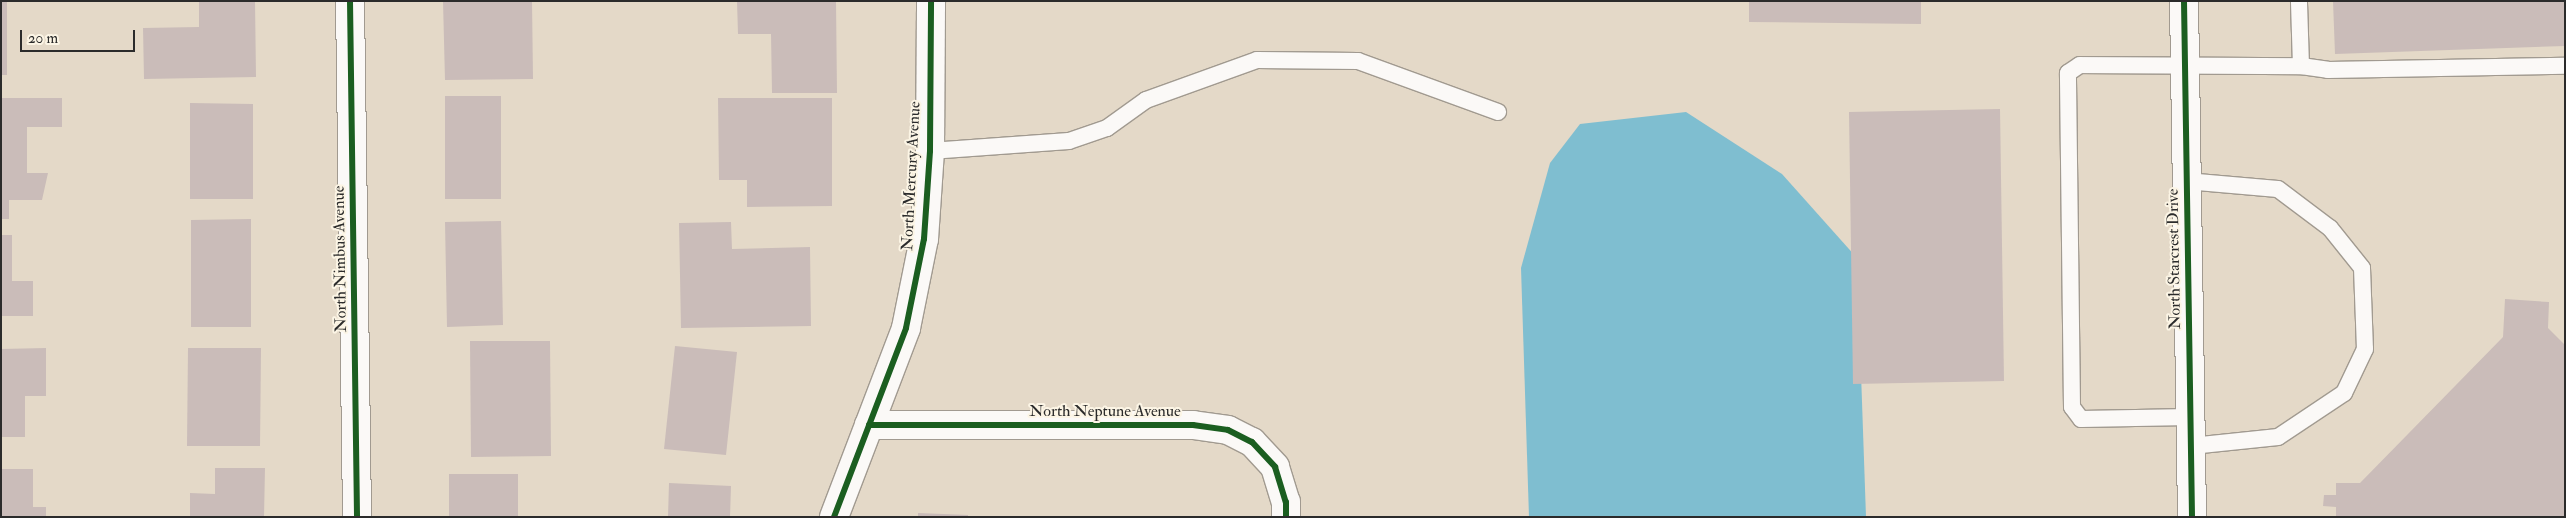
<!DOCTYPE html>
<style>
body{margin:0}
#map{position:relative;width:2566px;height:518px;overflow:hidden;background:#e4d9c8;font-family:"IM FELL Double Pica",serif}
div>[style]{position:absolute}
.water>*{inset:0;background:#7fbed0}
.building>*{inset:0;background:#cabcb9}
.roads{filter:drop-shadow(1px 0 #a19a90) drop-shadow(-1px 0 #a19a90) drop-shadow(0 1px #a19a90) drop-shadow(0 -1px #a19a90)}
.lane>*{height:16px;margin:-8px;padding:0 8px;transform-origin:8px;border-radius:8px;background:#fbf9f7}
.street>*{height:28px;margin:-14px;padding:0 14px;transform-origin:14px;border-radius:14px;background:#fbf9f7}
.cycleway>*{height:6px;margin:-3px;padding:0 3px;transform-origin:3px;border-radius:3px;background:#1b5e20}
span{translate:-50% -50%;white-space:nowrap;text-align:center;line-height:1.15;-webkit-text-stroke:4px #fcf5e5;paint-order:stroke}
.street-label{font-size:16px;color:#2b2b2b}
.frame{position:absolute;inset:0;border:2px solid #2b2b2b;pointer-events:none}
.scale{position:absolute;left:20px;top:30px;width:115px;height:22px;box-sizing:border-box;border:2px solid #2b2b2b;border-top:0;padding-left:6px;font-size:15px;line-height:18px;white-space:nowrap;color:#2b2b2b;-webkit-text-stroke:4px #fcf5e5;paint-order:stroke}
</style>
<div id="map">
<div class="water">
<div style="clip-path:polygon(1686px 112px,1782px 174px,1857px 258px,1866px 517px,1529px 517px,1521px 268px,1550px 163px,1580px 124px)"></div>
</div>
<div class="building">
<div style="clip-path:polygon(1px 1px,7px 1px,7px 75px,1px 75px)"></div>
<div style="clip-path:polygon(199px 1px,255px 1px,256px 77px,144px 79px,143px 28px,199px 27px)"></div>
<div style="clip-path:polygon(443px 1px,532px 1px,533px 79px,445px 80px)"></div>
<div style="clip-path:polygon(737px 1px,836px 1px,837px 93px,772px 93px,771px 34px,738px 34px)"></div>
<div style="clip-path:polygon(1749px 1px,1921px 1px,1921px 24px,1749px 22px)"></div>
<div style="clip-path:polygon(2333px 1px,2565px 1px,2565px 46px,2335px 54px)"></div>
<div style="clip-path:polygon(445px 96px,501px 96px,501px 199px,445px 199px)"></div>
<div style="clip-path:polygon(1px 98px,62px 98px,62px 127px,27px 127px,27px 173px,48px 173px,42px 200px,9px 200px,9px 219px,1px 219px)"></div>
<div style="clip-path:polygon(718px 98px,832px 98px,832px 206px,747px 207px,747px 180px,719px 180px)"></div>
<div style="clip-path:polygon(190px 103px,253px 104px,253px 199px,190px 199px)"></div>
<div style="clip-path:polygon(2000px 109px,2004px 381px,1853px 384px,1849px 112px)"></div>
<div style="clip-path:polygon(251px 219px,251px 327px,191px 327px,191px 220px)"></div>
<div style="clip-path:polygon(501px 221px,503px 325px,447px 327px,445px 222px)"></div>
<div style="clip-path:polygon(731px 222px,732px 249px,810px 247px,811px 326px,681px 328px,679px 223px)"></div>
<div style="clip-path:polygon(1px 235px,12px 235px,12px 281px,33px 281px,33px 316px,1px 316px)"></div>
<div style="clip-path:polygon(2505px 299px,2549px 302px,2548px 328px,2565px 345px,2565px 517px,2336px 517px,2336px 507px,2323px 506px,2324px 495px,2336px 495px,2336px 483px,2360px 483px,2503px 337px)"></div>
<div style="clip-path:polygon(470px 341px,550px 341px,551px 456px,471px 457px)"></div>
<div style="clip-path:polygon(675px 346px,737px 352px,726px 455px,664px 449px)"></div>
<div style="clip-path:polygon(46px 348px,46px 396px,25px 396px,25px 437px,1px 437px,1px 349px)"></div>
<div style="clip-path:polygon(188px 348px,261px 348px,260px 446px,187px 446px)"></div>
<div style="clip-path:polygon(215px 468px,265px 468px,264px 517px,190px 517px,190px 493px,215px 494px)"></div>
<div style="clip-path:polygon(1px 469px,33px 469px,33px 507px,46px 507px,46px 517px,1px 517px)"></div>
<div style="clip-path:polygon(449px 474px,518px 474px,518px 517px,449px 517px)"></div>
<div style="clip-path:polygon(669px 483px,731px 486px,730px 517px,668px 517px)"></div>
<div style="clip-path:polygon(918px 513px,968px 515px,968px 517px,918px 517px)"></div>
</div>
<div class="roads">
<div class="lane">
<div style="left:2301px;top:66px;width:27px;rotate:8deg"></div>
<div style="left:2328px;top:70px;width:237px;rotate:-1deg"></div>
<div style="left:930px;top:151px;width:139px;rotate:-4.1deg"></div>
<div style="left:1069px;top:141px;width:40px;rotate:-18.9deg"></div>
<div style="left:1107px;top:128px;width:48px;rotate:-35.7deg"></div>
<div style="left:1146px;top:100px;width:118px;rotate:-19.8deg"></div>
<div style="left:1257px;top:60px;width:101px;rotate:0.6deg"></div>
<div style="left:1358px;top:61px;width:149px;rotate:20deg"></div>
<div style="left:2186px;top:181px;width:92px;rotate:5deg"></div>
<div style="left:2278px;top:189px;width:65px;rotate:36.9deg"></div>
<div style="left:2330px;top:228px;width:51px;rotate:51.3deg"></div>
<div style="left:2362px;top:268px;width:81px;rotate:87.9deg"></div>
<div style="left:2365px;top:349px;width:49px;rotate:115.5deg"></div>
<div style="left:2344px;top:393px;width:79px;rotate:146.3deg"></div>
<div style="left:2278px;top:437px;width:87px;rotate:174.1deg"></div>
<div style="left:2190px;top:417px;width:109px;rotate:178.9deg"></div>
<div style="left:2081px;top:419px;width:15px;rotate:-127deg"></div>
<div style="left:2072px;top:407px;width:334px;rotate:-90.7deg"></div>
<div style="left:2068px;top:73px;width:14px;rotate:-34deg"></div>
<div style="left:2080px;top:65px;width:221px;rotate:0.3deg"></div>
<div style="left:2301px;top:66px;width:65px;rotate:-91.8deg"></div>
</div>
<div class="street">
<div style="left:350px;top:1px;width:516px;rotate:89.22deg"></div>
<div style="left:2184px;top:1px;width:516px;rotate:89.11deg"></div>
<div style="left:869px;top:425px;width:324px"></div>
<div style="left:1193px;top:425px;width:35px;rotate:8deg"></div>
<div style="left:1228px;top:430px;width:27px;rotate:27deg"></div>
<div style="left:1252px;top:442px;width:34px;rotate:47deg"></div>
<div style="left:1275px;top:467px;width:37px;rotate:73deg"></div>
<div style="left:1286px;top:502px;width:15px;rotate:90deg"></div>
<div style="left:834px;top:517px;width:202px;rotate:-69.1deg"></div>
<div style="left:906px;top:328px;width:91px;rotate:-78.6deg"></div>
<div style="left:924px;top:239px;width:88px;rotate:-86.1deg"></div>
<div style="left:930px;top:151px;width:150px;rotate:-89.6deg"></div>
</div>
</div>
<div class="cycleway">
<div style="left:350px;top:1px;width:516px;rotate:89.22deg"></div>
<div style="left:2184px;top:1px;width:516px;rotate:89.11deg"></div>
<div style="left:869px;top:425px;width:324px"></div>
<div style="left:1193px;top:425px;width:35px;rotate:8deg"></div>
<div style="left:1228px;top:430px;width:27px;rotate:27deg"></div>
<div style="left:1252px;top:442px;width:34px;rotate:47deg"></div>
<div style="left:1275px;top:467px;width:37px;rotate:73deg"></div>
<div style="left:1286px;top:502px;width:15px;rotate:90deg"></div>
<div style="left:834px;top:517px;width:202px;rotate:-69.1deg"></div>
<div style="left:906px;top:328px;width:91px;rotate:-78.6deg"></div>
<div style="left:924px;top:239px;width:88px;rotate:-86.1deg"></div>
<div style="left:930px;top:151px;width:150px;rotate:-89.6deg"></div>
</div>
<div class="street-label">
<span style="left:911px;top:176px;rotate:-87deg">North Mercury Avenue</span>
<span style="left:340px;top:259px;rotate:-91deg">North Nimbus Avenue</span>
<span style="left:2174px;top:259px;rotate:-91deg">North Starcrest Drive</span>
<span style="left:1105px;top:411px">North Neptune Avenue</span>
</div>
<div class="frame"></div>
<div class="scale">20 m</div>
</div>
